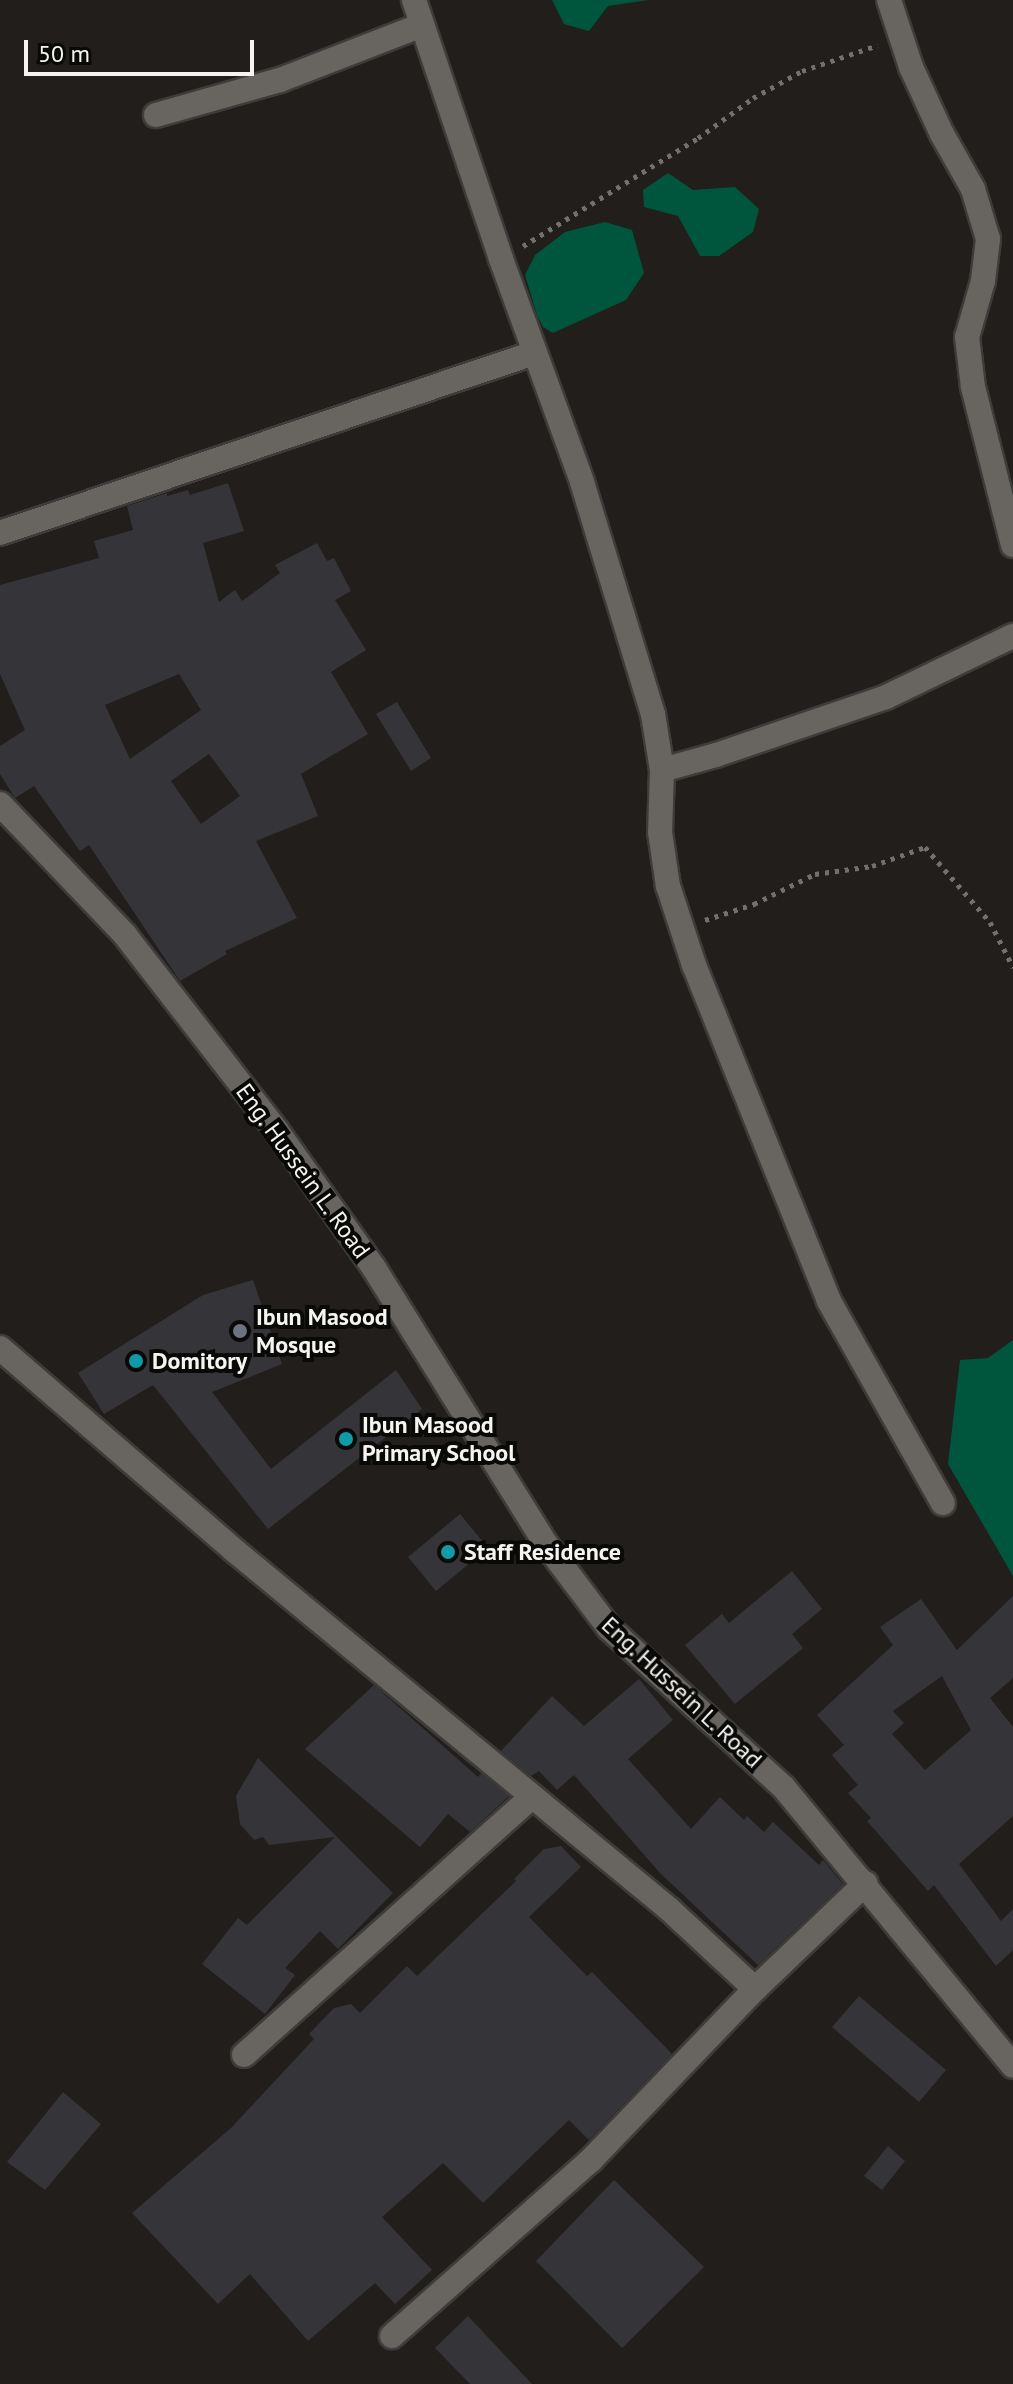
<!DOCTYPE html>
<style>
body{margin:0}
#map{position:relative;width:1013px;height:2384px;overflow:hidden;background:#211e1b;font-family:"PT Sans",sans-serif}
div>[style]{position:absolute}
.forest>*{inset:0;background:#00563c}
.building>*{inset:0;background:#353539}
.path>*{height:5px;margin-top:-2.5px;transform-origin:0;background:repeating-linear-gradient(90deg,#73716e 0 4px,transparent 0 10px)}
.roads{filter:drop-shadow(2px 0 #3e3c3a) drop-shadow(-2px 0 #3e3c3a) drop-shadow(0 2px #3e3c3a) drop-shadow(0 -2px #3e3c3a)}
.minor>*{height:24px;margin:-12px;padding:0 12px;transform-origin:12px;border-radius:12px;background:#686561}
.dots>*{width:22px;height:22px;translate:-50% -50%;box-sizing:border-box;border:4px solid #090907;border-radius:50%}
span{translate:-50% -50%;white-space:nowrap;text-align:center;line-height:1.15;-webkit-text-stroke:8px #090907;paint-order:stroke}
.street-label{font-size:24px;color:#f5f4f1}
.poi-label{font-size:24px;color:#f5f4f1;font-weight:700}
.left{translate:0 -50%;text-align:left}
.scale{position:absolute;left:24px;top:40px;width:230px;height:36px;box-sizing:border-box;border:4px solid #f5f4f1;border-top:0;padding-left:10px;font-size:24px;line-height:28px;white-space:nowrap;color:#f5f4f1;-webkit-text-stroke:6px #090907;paint-order:stroke}
</style>
<div id="map">
<div class="forest">
<div style="clip-path:polygon(552px 0,649px 0,608px 6px,589px 31px,564px 24px)"></div>
<div style="clip-path:polygon(668px 173px,693px 190px,735px 187px,759px 209px,753px 232px,719px 256px,700px 256px,678px 216px,644px 207px,643px 190px)"></div>
<div style="clip-path:polygon(605px 222px,632px 230px,644px 273px,626px 300px,553px 333px,543px 327px,537px 315px,525px 275px,535px 255px,565px 232px)"></div>
<div style="clip-path:polygon(1013px 1340px,1013px 1576px,948px 1464px,960px 1360px,988px 1358px)"></div>
</div>
<div class="building">
<div style="clip-path:polygon(evenodd,228px 483px,244px 531px,203px 543px,219px 602px,235px 590px,242px 601px,280px 573px,275px 565px,317px 543px,327px 561px,334px 558px,351px 591px,335px 600px,366px 650px,331px 672px,368px 734px,301px 774px,318px 816px,256px 841px,297px 918px,225px 951px,227px 954px,180px 981px,89px 845px,80px 851px,34px 786px,15px 798px,0 774px,0 746px,25px 730px,0 674px,0 585px,99px 558px,94px 541px,133px 530px,127px 506px,167px 493px,167px 496px,188px 490px,190px 495px,228px 483px,179px 674px,201px 710px,130px 759px,105px 705px,179px 674px,228px 483px,209px 754px,240px 796px,201px 824px,171px 781px,209px 754px)"></div>
<div style="clip-path:polygon(397px 702px,431px 758px,411px 771px,376px 714px)"></div>
<div style="clip-path:polygon(253px 1280px,282px 1364px,212px 1392px,271px 1469px,396px 1370px,422px 1409px,268px 1529px,153px 1385px,104px 1414px,78px 1373px,203px 1295px)"></div>
<div style="clip-path:polygon(460px 1514px,488px 1548px,436px 1591px,408px 1557px)"></div>
<div style="clip-path:polygon(792px 1571px,822px 1609px,792px 1634px,803px 1648px,735px 1704px,685px 1645px,722px 1614px,729px 1623px)"></div>
<div style="clip-path:polygon(evenodd,1013px 1596px,1013px 1678px,990px 1698px,1013px 1727px,1013px 1816px,959px 1864px,1001px 1921px,1013px 1909px,1013px 1950px,996px 1966px,934px 1885px,928px 1891px,867px 1821px,871px 1818px,848px 1793px,858px 1785px,832px 1755px,844px 1745px,817px 1715px,893px 1645px,880px 1627px,921px 1599px,957px 1650px,1013px 1596px,942px 1676px,971px 1730px,925px 1770px,892px 1734px,904px 1723px,893px 1711px,942px 1676px)"></div>
<div style="clip-path:polygon(639px 1679px,673px 1720px,628px 1759px,691px 1829px,720px 1797px,744px 1820px,747px 1816px,764px 1832px,773px 1822px,819px 1865px,823px 1860px,843px 1884px,758px 1965px,661px 1874px,574px 1775px,557px 1790px,539px 1771px,531px 1776px,501px 1751px,552px 1696px,584px 1726px)"></div>
<div style="clip-path:polygon(374px 1685px,478px 1777px,481px 1773px,509px 1796px,470px 1832px,448px 1814px,420px 1847px,305px 1749px)"></div>
<div style="clip-path:polygon(258px 1758px,393px 1893px,338px 1949px,320px 1931px,285px 1968px,295px 1975px,265px 2014px,202px 1964px,238px 1918px,247px 1925px,335px 1837px,269px 1845px,263px 1837px,254px 1840px,240px 1824px,236px 1796px)"></div>
<div style="clip-path:polygon(561px 1846px,581px 1867px,529px 1917px,587px 1976px,592px 1972px,672px 2054px,589px 2140px,569px 2120px,483px 2203px,443px 2163px,382px 2217px,432px 2270px,395px 2304px,375px 2283px,308px 2341px,250px 2274px,218px 2304px,132px 2213px,231px 2128px,314px 2039px,309px 2034px,334px 2008px,351px 2004px,360px 2013px,407px 1966px,417px 1976px,516px 1881px,514px 1879px,544px 1849px)"></div>
<div style="clip-path:polygon(859px 1996px,946px 2070px,919px 2102px,832px 2027px)"></div>
<div style="clip-path:polygon(63px 2092px,101px 2124px,45px 2190px,7px 2162px)"></div>
<div style="clip-path:polygon(888px 2146px,905px 2161px,882px 2190px,864px 2176px)"></div>
<div style="clip-path:polygon(614px 2180px,704px 2267px,622px 2348px,536px 2261px)"></div>
<div style="clip-path:polygon(468px 2316px,532px 2384px,470px 2384px,435px 2348px)"></div>
</div>
<div class="path">
<div style="left:523px;top:246px;width:206px;rotate:-31.7deg"></div>
<div style="left:698px;top:138px;width:68px;rotate:-36deg"></div>
<div style="left:753px;top:98px;width:56px;rotate:-28.9deg"></div>
<div style="left:802px;top:71px;width:80px;rotate:-18.9deg"></div>
<div style="left:705px;top:920px;width:52px;rotate:-18.1deg"></div>
<div style="left:754px;top:904px;width:68px;rotate:-26.2deg"></div>
<div style="left:815px;top:874px;width:58px;rotate:-8deg"></div>
<div style="left:872px;top:866px;width:56px;rotate:-19.7deg"></div>
<div style="left:925px;top:847px;width:99px;rotate:49.1deg"></div>
<div style="left:990px;top:922px;width:51px;rotate:62.9deg"></div>
</div>
<div class="roads">
<div class="minor">
<div style="left:414px;top:0;width:273px;rotate:71.4deg"></div>
<div style="left:501px;top:259px;width:237px;rotate:70deg"></div>
<div style="left:582px;top:482px;width:243px;rotate:73deg"></div>
<div style="left:653px;top:714px;width:57px;rotate:80.9deg"></div>
<div style="left:662px;top:770px;width:62px;rotate:91.8deg"></div>
<div style="left:660px;top:832px;width:55px;rotate:81.6deg"></div>
<div style="left:668px;top:886px;width:83px;rotate:71.8deg"></div>
<div style="left:694px;top:965px;width:362px;rotate:68.1deg"></div>
<div style="left:829px;top:1301px;width:232px;rotate:60.6deg"></div>
<div style="left:889px;top:0;width:71px;rotate:71.8deg"></div>
<div style="left:911px;top:67px;width:74px;rotate:65.2deg"></div>
<div style="left:942px;top:134px;width:63px;rotate:60.6deg"></div>
<div style="left:973px;top:189px;width:52px;rotate:73.3deg"></div>
<div style="left:988px;top:239px;width:42px;rotate:96.8deg"></div>
<div style="left:983px;top:281px;width:58px;rotate:105.9deg"></div>
<div style="left:967px;top:337px;width:50px;rotate:83.2deg"></div>
<div style="left:973px;top:387px;width:163px;rotate:75.8deg"></div>
<div style="left:156px;top:115px;width:129px;rotate:-15.8deg"></div>
<div style="left:280px;top:80px;width:152px;rotate:-21.2deg"></div>
<div style="left:0;top:533px;width:564px;rotate:-18.63deg"></div>
<div style="left:662px;top:770px;width:56px;rotate:-15.5deg"></div>
<div style="left:716px;top:755px;width:180px;rotate:-18.8deg"></div>
<div style="left:886px;top:697px;width:141px;rotate:-25.7deg"></div>
<div style="left:0;top:804px;width:181px;rotate:46.3deg"></div>
<div style="left:125px;top:935px;width:248px;rotate:52.2deg"></div>
<div style="left:277px;top:1131px;width:168px;rotate:54.7deg"></div>
<div style="left:374px;top:1268px;width:324px;rotate:58.1deg"></div>
<div style="left:545px;top:1543px;width:106px;rotate:53deg"></div>
<div style="left:609px;top:1628px;width:237px;rotate:42.4deg"></div>
<div style="left:784px;top:1788px;width:360px;rotate:50.5deg"></div>
<div style="left:0;top:1348px;width:311px;rotate:40.8deg"></div>
<div style="left:235px;top:1551px;width:563px;rotate:39.52deg"></div>
<div style="left:669px;top:1909px;width:117px;rotate:42.9deg"></div>
<div style="left:755px;top:1989px;width:153px;rotate:-43.7deg"></div>
<div style="left:244px;top:2055px;width:387px;rotate:-41.9deg"></div>
<div style="left:392px;top:2336px;width:266px;rotate:-41.5deg"></div>
<div style="left:591px;top:2160px;width:237px;rotate:-46.2deg"></div>
</div>
</div>
<div class="dots">
<div style="left:240px;top:1331px;background:#6b7280"></div>
<div style="left:136px;top:1361px;background:#0f9aa8"></div>
<div style="left:346px;top:1439px;background:#0f9aa8"></div>
<div style="left:448px;top:1552px;background:#0f9aa8"></div>
</div>
<div class="street-label">
<span style="left:303px;top:1171px;rotate:54deg">Eng. Hussein L. Road</span>
<span style="left:682px;top:1692px;rotate:43deg">Eng. Hussein L. Road</span>
</div>
<div class="poi-label">
<span class="left" style="left:256px;top:1331px">Ibun Masood<br>Mosque</span>
<span class="left" style="left:152px;top:1361px">Domitory</span>
<span class="left" style="left:362px;top:1439px">Ibun Masood<br>Primary School</span>
<span class="left" style="left:464px;top:1552px">Staff Residence</span>
</div>
<div class="scale">50 m</div>
</div>
